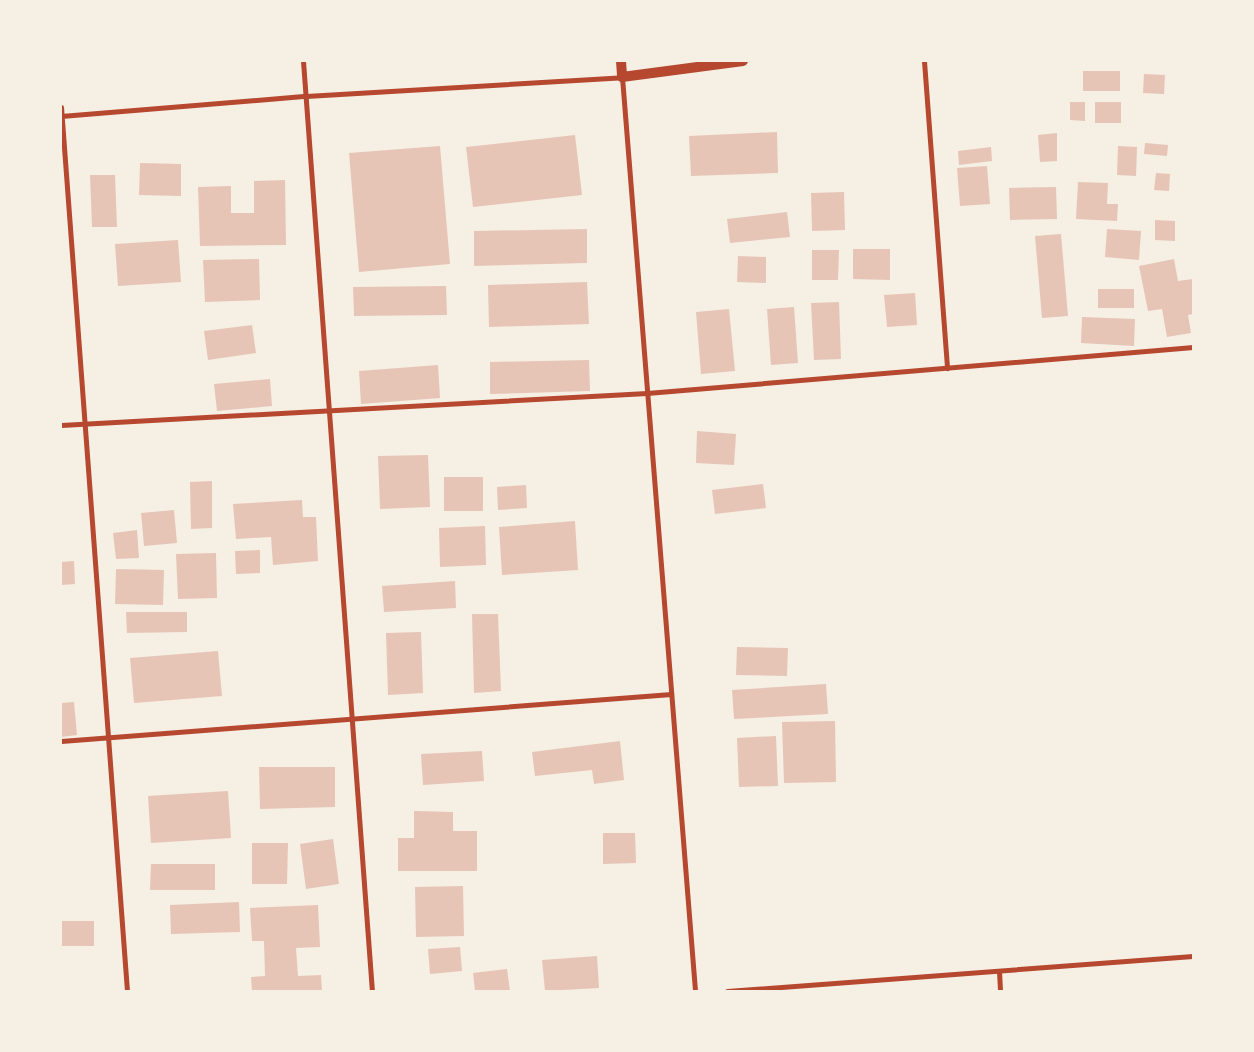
<!DOCTYPE html>
<style>
body{margin:0}
#map{position:relative;width:1254px;height:1052px;overflow:hidden;background:#f6efe4;font-family:"Fira Sans",sans-serif}
div>[style]{position:absolute}
.building>*{inset:0;background:#e6c5b7}
.minor>*{height:5px;margin:-2.5px;padding:0 2.5px;transform-origin:2.5px;border-radius:2.5px;background:#b5482f}
.secondary>*{height:10px;margin:-5px;padding:0 5px;transform-origin:5px;border-radius:5px;background:#b5482f}
span{translate:-50% -50%;white-space:nowrap;text-align:center;line-height:1.15;-webkit-text-stroke:4.5px #f6efe4;paint-order:stroke}
.frame{position:absolute;inset:0;border:62px solid #f6efe4;pointer-events:none}
</style>
<div id="map">
<div class="building">
<div style="clip-path:polygon(1083px 71px,1120px 71px,1120px 91px,1083px 91px)"></div>
<div style="clip-path:polygon(1144px 74px,1165px 75px,1164px 94px,1143px 93px)"></div>
<div style="clip-path:polygon(1070px 102px,1085px 102px,1085px 121px,1070px 120px)"></div>
<div style="clip-path:polygon(1095px 102px,1121px 102px,1121px 123px,1095px 123px)"></div>
<div style="clip-path:polygon(777px 132px,778px 173px,691px 176px,689px 136px)"></div>
<div style="clip-path:polygon(1057px 133px,1057px 161px,1040px 162px,1038px 135px)"></div>
<div style="clip-path:polygon(575px 135px,582px 195px,473px 207px,466px 147px)"></div>
<div style="clip-path:polygon(1145px 143px,1168px 145px,1167px 156px,1144px 154px)"></div>
<div style="clip-path:polygon(440px 146px,450px 264px,359px 272px,349px 153px)"></div>
<div style="clip-path:polygon(1118px 146px,1137px 147px,1136px 176px,1117px 175px)"></div>
<div style="clip-path:polygon(991px 147px,992px 161px,959px 165px,958px 151px)"></div>
<div style="clip-path:polygon(140px 163px,181px 164px,181px 196px,139px 195px)"></div>
<div style="clip-path:polygon(987px 166px,990px 204px,960px 206px,957px 168px)"></div>
<div style="clip-path:polygon(1156px 173px,1170px 174px,1169px 191px,1154px 190px)"></div>
<div style="clip-path:polygon(90px 175px,115px 175px,117px 227px,92px 227px)"></div>
<div style="clip-path:polygon(285px 180px,286px 245px,200px 246px,198px 187px,231px 186px,231px 213px,254px 213px,254px 181px)"></div>
<div style="clip-path:polygon(1078px 182px,1108px 183px,1107px 204px,1118px 204px,1117px 221px,1076px 219px)"></div>
<div style="clip-path:polygon(1056px 187px,1057px 219px,1010px 220px,1009px 188px)"></div>
<div style="clip-path:polygon(844px 192px,845px 230px,812px 231px,811px 193px)"></div>
<div style="clip-path:polygon(787px 212px,790px 237px,730px 243px,727px 219px)"></div>
<div style="clip-path:polygon(1155px 220px,1175px 221px,1175px 241px,1155px 240px)"></div>
<div style="clip-path:polygon(587px 229px,587px 263px,474px 266px,474px 231px)"></div>
<div style="clip-path:polygon(1107px 229px,1141px 231px,1139px 260px,1105px 257px)"></div>
<div style="clip-path:polygon(1061px 234px,1068px 316px,1042px 318px,1035px 236px)"></div>
<div style="clip-path:polygon(178px 240px,181px 282px,118px 286px,115px 244px)"></div>
<div style="clip-path:polygon(853px 249px,890px 249px,890px 280px,853px 279px)"></div>
<div style="clip-path:polygon(812px 250px,839px 250px,838px 280px,812px 280px)"></div>
<div style="clip-path:polygon(738px 256px,766px 257px,766px 283px,737px 282px)"></div>
<div style="clip-path:polygon(259px 259px,260px 300px,205px 302px,203px 260px)"></div>
<div style="clip-path:polygon(1174px 259px,1178px 281px,1193px 279px,1193px 314px,1188px 315px,1191px 333px,1167px 337px,1162px 309px,1148px 311px,1139px 266px)"></div>
<div style="clip-path:polygon(587px 282px,589px 324px,489px 327px,488px 285px)"></div>
<div style="clip-path:polygon(446px 286px,447px 315px,354px 316px,353px 287px)"></div>
<div style="clip-path:polygon(1098px 289px,1134px 289px,1134px 308px,1098px 308px)"></div>
<div style="clip-path:polygon(915px 293px,917px 325px,887px 327px,884px 295px)"></div>
<div style="clip-path:polygon(839px 302px,841px 359px,814px 360px,811px 303px)"></div>
<div style="clip-path:polygon(794px 307px,798px 363px,771px 365px,767px 309px)"></div>
<div style="clip-path:polygon(729px 309px,735px 371px,701px 374px,696px 312px)"></div>
<div style="clip-path:polygon(1082px 317px,1135px 319px,1134px 346px,1081px 343px)"></div>
<div style="clip-path:polygon(252px 325px,256px 353px,208px 360px,204px 331px)"></div>
<div style="clip-path:polygon(589px 360px,590px 391px,490px 394px,490px 362px)"></div>
<div style="clip-path:polygon(438px 365px,440px 398px,361px 404px,359px 371px)"></div>
<div style="clip-path:polygon(270px 379px,272px 406px,217px 411px,214px 384px)"></div>
<div style="clip-path:polygon(697px 431px,736px 434px,734px 465px,696px 463px)"></div>
<div style="clip-path:polygon(428px 455px,430px 507px,380px 509px,378px 456px)"></div>
<div style="clip-path:polygon(444px 477px,483px 477px,483px 511px,444px 511px)"></div>
<div style="clip-path:polygon(212px 481px,212px 528px,191px 529px,190px 482px)"></div>
<div style="clip-path:polygon(763px 484px,766px 508px,715px 514px,712px 490px)"></div>
<div style="clip-path:polygon(526px 485px,527px 508px,498px 510px,497px 487px)"></div>
<div style="clip-path:polygon(302px 500px,303px 517px,316px 517px,318px 561px,273px 565px,271px 537px,236px 539px,233px 504px)"></div>
<div style="clip-path:polygon(174px 510px,177px 543px,144px 546px,141px 513px)"></div>
<div style="clip-path:polygon(575px 521px,578px 570px,502px 575px,499px 527px)"></div>
<div style="clip-path:polygon(485px 526px,486px 565px,440px 567px,439px 528px)"></div>
<div style="clip-path:polygon(137px 530px,139px 558px,116px 559px,113px 533px)"></div>
<div style="clip-path:polygon(260px 550px,260px 573px,236px 574px,235px 551px)"></div>
<div style="clip-path:polygon(216px 553px,217px 598px,178px 599px,176px 554px)"></div>
<div style="clip-path:polygon(74px 561px,75px 584px,61px 585px,61px 562px)"></div>
<div style="clip-path:polygon(116px 569px,164px 570px,163px 605px,115px 604px)"></div>
<div style="clip-path:polygon(455px 581px,456px 608px,384px 612px,382px 586px)"></div>
<div style="clip-path:polygon(126px 612px,187px 612px,187px 632px,127px 633px)"></div>
<div style="clip-path:polygon(472px 614px,498px 614px,501px 691px,474px 693px)"></div>
<div style="clip-path:polygon(421px 632px,423px 693px,388px 695px,386px 633px)"></div>
<div style="clip-path:polygon(737px 647px,788px 648px,787px 676px,736px 675px)"></div>
<div style="clip-path:polygon(218px 651px,222px 696px,134px 703px,130px 658px)"></div>
<div style="clip-path:polygon(826px 684px,828px 714px,734px 719px,732px 690px)"></div>
<div style="clip-path:polygon(74px 702px,77px 735px,61px 737px,61px 703px)"></div>
<div style="clip-path:polygon(835px 721px,836px 782px,784px 783px,782px 722px)"></div>
<div style="clip-path:polygon(776px 736px,778px 786px,739px 787px,737px 738px)"></div>
<div style="clip-path:polygon(620px 741px,624px 780px,594px 784px,592px 770px,535px 776px,532px 752px)"></div>
<div style="clip-path:polygon(482px 751px,484px 781px,423px 785px,421px 754px)"></div>
<div style="clip-path:polygon(259px 767px,335px 767px,335px 807px,260px 809px)"></div>
<div style="clip-path:polygon(228px 791px,231px 838px,151px 843px,148px 796px)"></div>
<div style="clip-path:polygon(414px 811px,453px 812px,453px 831px,477px 831px,477px 871px,398px 871px,398px 838px,414px 838px)"></div>
<div style="clip-path:polygon(603px 833px,635px 833px,636px 863px,603px 864px)"></div>
<div style="clip-path:polygon(333px 839px,339px 884px,306px 889px,300px 844px)"></div>
<div style="clip-path:polygon(252px 843px,288px 843px,287px 884px,252px 884px)"></div>
<div style="clip-path:polygon(151px 864px,215px 864px,215px 890px,150px 890px)"></div>
<div style="clip-path:polygon(463px 886px,464px 936px,416px 937px,415px 887px)"></div>
<div style="clip-path:polygon(239px 902px,240px 932px,171px 934px,170px 905px)"></div>
<div style="clip-path:polygon(318px 905px,320px 947px,296px 948px,298px 976px,321px 975px,322px 991px,252px 991px,251px 977px,265px 976px,264px 941px,252px 941px,250px 908px)"></div>
<div style="clip-path:polygon(61px 921px,94px 921px,94px 946px,61px 946px)"></div>
<div style="clip-path:polygon(460px 947px,462px 971px,430px 974px,428px 949px)"></div>
<div style="clip-path:polygon(597px 956px,599px 988px,545px 991px,542px 960px)"></div>
<div style="clip-path:polygon(507px 969px,510px 991px,475px 991px,473px 973px)"></div>
</div>
<div class="minor">
<div style="left:303px;top:61px;width:933px;rotate:85.76deg"></div>
<div style="left:924px;top:61px;width:308px;rotate:85.7deg"></div>
<div style="left:61px;top:107px;width:886px;rotate:85.73deg"></div>
<div style="left:61px;top:116px;width:246px;rotate:-4.7deg"></div>
<div style="left:306px;top:96px;width:317px;rotate:-3.4deg"></div>
<div style="left:622px;top:77px;width:917px;rotate:85.43deg"></div>
<div style="left:61px;top:425px;width:587px;rotate:-3.13deg"></div>
<div style="left:647px;top:393px;width:548px;rotate:-4.82deg"></div>
<div style="left:61px;top:741px;width:612px;rotate:-4.41deg"></div>
<div style="left:999px;top:971px;width:20px;rotate:87deg"></div>
<div style="left:727px;top:991px;width:467px;rotate:-4.3deg"></div>
</div>
<div class="secondary">
<div style="left:621px;top:61px;width:16px;rotate:86deg"></div>
<div style="left:622px;top:77px;width:122px;rotate:-7.5deg"></div>
</div>
<div class="frame"></div>
</div>
